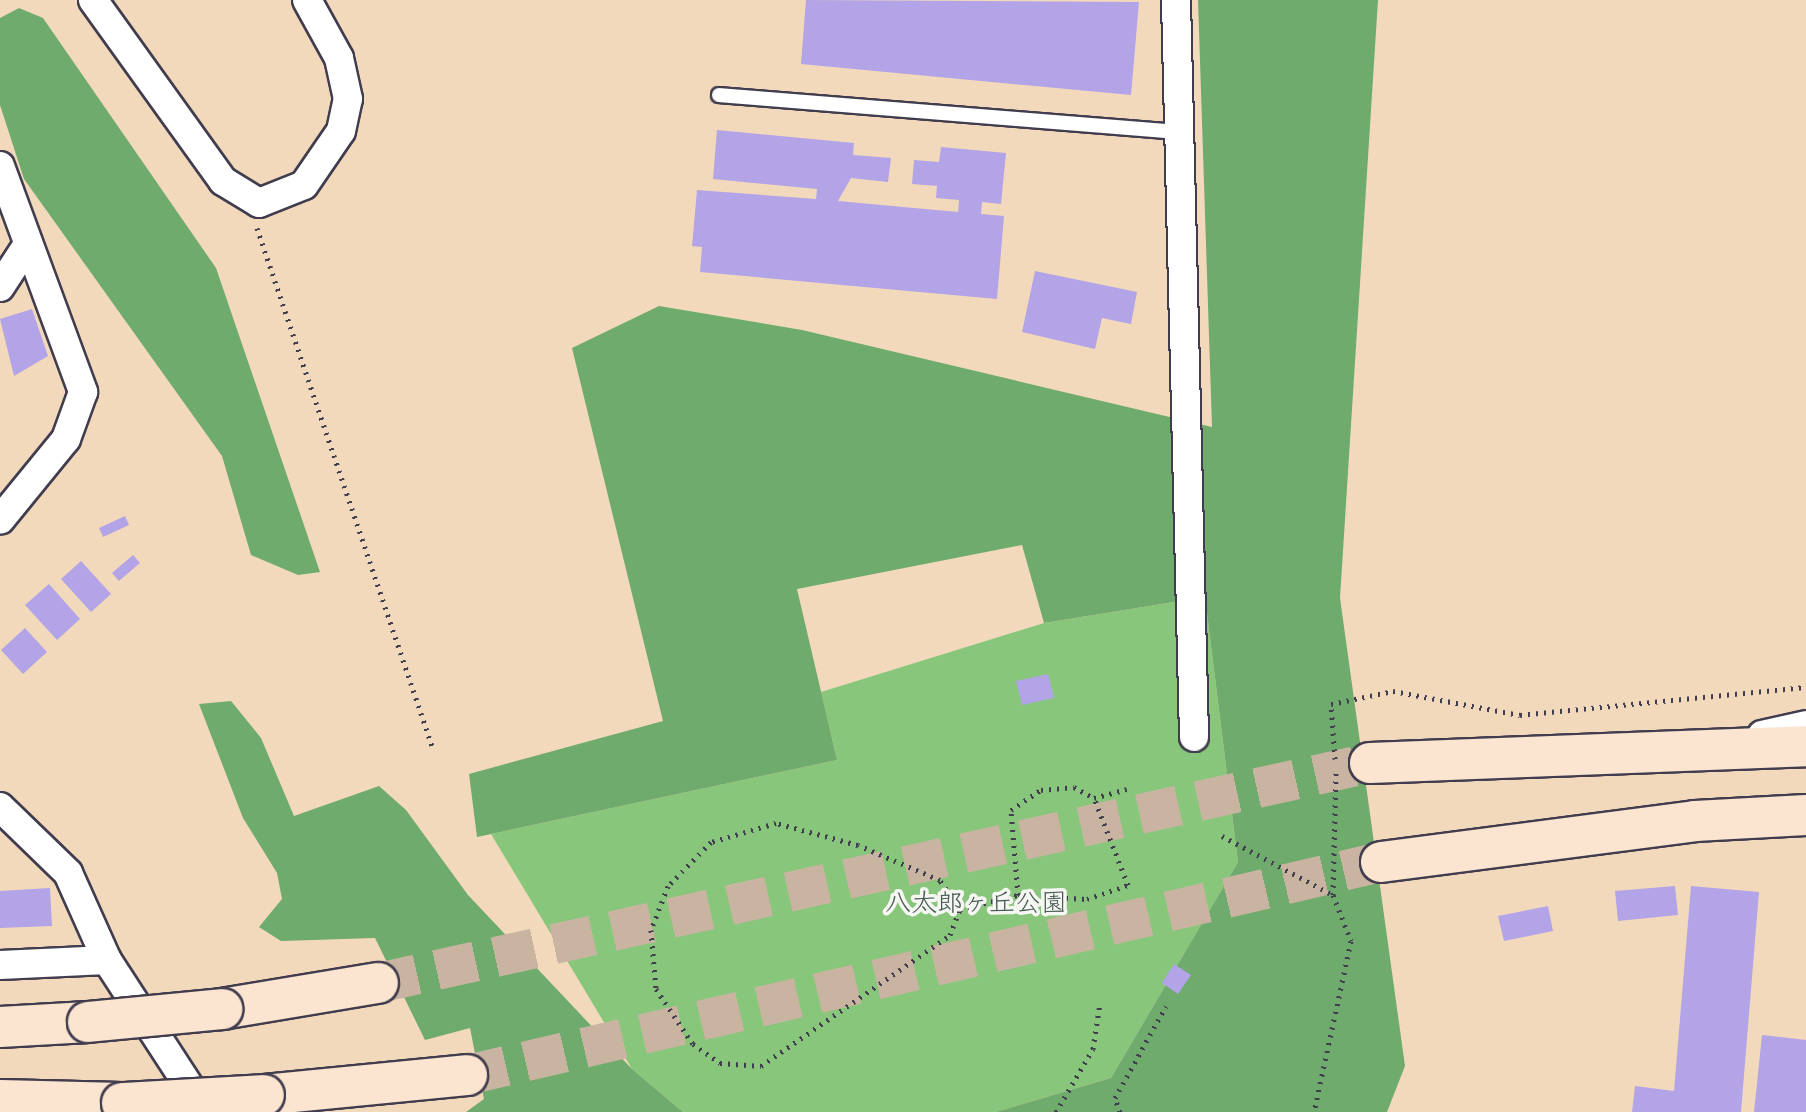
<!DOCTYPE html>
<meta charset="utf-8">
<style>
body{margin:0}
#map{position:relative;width:1806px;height:1112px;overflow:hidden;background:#f3d9bb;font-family:"Gochi Hand","Klee One",sans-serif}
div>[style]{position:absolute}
.green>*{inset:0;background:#88c67c}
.forest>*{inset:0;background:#6eab6c}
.building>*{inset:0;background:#b2a4e7}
.secondary-tunnel>*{height:40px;margin-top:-20px;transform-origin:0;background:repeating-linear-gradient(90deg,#c9b4a1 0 40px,transparent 0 60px)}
.path>*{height:5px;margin-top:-2.5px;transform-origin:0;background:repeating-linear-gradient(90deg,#413d4e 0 2px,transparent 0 8px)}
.roads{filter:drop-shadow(2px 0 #413d4e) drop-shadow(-2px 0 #413d4e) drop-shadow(0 2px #413d4e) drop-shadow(0 -2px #413d4e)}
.lane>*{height:14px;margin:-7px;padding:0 7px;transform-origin:7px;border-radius:7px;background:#fff}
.street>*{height:28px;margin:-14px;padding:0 14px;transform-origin:14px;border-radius:14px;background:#fff}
.secondary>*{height:40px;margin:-20px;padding:0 20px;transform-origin:20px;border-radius:20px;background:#fce5d0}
.bridges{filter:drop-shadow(2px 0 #413d4e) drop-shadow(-2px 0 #413d4e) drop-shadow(0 2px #413d4e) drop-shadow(0 -2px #413d4e)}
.secondary-bridge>*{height:40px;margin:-20px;padding:0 20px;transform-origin:20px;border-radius:20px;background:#fce5d0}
span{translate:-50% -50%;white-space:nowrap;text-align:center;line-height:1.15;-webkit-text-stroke:7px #f6f6f2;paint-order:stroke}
.park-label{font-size:26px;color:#465b52}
</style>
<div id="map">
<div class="green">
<div style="clip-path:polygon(1205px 597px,1238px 862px,1111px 1078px,996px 1112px,683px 1112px,632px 1069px,491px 834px,837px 760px,821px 692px,1044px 623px)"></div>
</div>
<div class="forest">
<div style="clip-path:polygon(1198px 0,1378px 0,1340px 598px,1405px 1066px,1387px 1112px,996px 1112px,1111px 1078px,1238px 862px,1205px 597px,1044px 623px,1022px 545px,797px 589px,837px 760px,477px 837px,469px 774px,663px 721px,572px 348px,659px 306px,802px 330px,1212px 427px)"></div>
<div style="clip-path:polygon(19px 8px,43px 18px,216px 268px,320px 572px,298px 575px,251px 555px,222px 456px,24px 179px,0 105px,0 18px)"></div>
<div style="clip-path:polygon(231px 701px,261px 738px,294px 816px,379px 786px,406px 810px,468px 895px,632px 1069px,683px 1112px,466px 1112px,484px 1099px,470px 1028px,425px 1040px,375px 938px,281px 941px,259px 927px,282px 899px,277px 873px,243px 818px,199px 704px)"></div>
</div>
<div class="building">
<div style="clip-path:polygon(806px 0,1139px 2px,1131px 95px,801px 64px)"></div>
<div style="clip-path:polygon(717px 130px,854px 143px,853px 155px,891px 158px,888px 182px,851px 178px,838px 201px,958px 212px,959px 200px,936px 198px,937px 186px,912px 184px,914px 160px,939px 162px,941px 147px,1006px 153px,1001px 204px,982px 202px,981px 214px,1004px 216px,997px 299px,700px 272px,702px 247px,692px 246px,697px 190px,816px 199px,817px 189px,713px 179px)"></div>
<div style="clip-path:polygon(1035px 271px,1137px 292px,1131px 324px,1102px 318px,1095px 349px,1022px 332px)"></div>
<div style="clip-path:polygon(32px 309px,48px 356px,14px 376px,0 319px)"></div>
<div style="clip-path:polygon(125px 516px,129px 525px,103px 537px,99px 528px)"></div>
<div style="clip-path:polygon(133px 555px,140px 563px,119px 581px,112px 573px)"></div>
<div style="clip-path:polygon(81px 561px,111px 594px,91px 612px,61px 579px)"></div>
<div style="clip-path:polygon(49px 584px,80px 619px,57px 640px,25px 605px)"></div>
<div style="clip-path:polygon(25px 628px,47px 652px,23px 674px,1px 650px)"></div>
<div style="clip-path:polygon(1048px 674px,1054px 698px,1022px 705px,1016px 681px)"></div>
<div style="clip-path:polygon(1675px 886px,1678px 915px,1618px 921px,1615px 891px)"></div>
<div style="clip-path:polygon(1691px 886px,1759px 892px,1741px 1112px,1632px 1112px,1635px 1086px,1674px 1091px)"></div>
<div style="clip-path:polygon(50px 888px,52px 926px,0 928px,0 891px)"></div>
<div style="clip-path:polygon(1548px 906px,1553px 931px,1504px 941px,1498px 916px)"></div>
<div style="clip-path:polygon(1174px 964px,1191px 975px,1178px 994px,1162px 983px)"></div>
<div style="clip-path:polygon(1762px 1035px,1806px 1040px,1806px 1112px,1754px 1112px)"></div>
</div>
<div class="secondary-tunnel">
<div style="left:378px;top:983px;width:1016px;rotate:-12.5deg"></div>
<div style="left:467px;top:1075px;width:938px;rotate:-13.12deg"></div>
</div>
<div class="path">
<div style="left:257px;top:228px;width:550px;rotate:71.33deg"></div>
<div style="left:1335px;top:759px;width:55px;rotate:-94.2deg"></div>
<div style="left:1331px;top:704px;width:63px;rotate:-11.8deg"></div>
<div style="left:1393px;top:691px;width:129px;rotate:10.7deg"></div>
<div style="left:1520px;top:715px;width:287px;rotate:-5.6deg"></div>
<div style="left:1222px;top:836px;width:126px;rotate:28deg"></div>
<div style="left:1333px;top:895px;width:49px;rotate:68.6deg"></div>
<div style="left:1351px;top:941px;width:175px;rotate:102.2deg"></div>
<div style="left:1018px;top:895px;width:85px;rotate:-94.7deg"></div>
<div style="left:1011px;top:810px;width:36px;rotate:-34deg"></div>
<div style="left:1041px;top:790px;width:33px;rotate:-5deg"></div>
<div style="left:1074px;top:787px;width:23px;rotate:29deg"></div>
<div style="left:1333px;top:895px;width:122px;rotate:-88.6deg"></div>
<div style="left:960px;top:909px;width:35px;rotate:-125deg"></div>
<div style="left:940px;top:880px;width:89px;rotate:-156.9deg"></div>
<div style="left:858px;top:845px;width:85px;rotate:-165deg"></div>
<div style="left:776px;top:823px;width:68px;rotate:163.7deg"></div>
<div style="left:711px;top:842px;width:62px;rotate:134.3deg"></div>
<div style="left:668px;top:886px;width:47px;rotate:111.1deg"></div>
<div style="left:651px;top:930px;width:59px;rotate:85.2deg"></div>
<div style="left:656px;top:989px;width:66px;rotate:56.1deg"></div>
<div style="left:693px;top:1044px;width:33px;rotate:35deg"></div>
<div style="left:720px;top:1063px;width:41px;rotate:4.2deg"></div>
<div style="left:761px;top:1066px;width:230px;rotate:-34.7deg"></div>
<div style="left:950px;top:935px;width:28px;rotate:-69deg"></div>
<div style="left:960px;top:909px;width:60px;rotate:-13.6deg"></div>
<div style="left:1018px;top:895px;width:69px;rotate:3.3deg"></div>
<div style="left:1087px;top:899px;width:43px;rotate:-18.9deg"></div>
<div style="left:1128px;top:885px;width:93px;rotate:-111.3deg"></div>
<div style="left:1094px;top:798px;width:34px;rotate:-15deg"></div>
<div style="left:1056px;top:1112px;width:73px;rotate:-59.6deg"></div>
<div style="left:1093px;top:1049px;width:47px;rotate:-81.3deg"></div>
<div style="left:1120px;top:1112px;width:15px;rotate:-110deg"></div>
<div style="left:1115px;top:1098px;width:105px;rotate:-61deg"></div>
</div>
<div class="roads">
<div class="lane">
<div style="left:719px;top:95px;width:460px;rotate:4.6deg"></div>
</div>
<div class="street">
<div style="left:93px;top:0;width:223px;rotate:54.3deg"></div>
<div style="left:223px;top:181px;width:42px;rotate:31.4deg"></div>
<div style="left:259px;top:203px;width:48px;rotate:-21.8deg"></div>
<div style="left:304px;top:185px;width:65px;rotate:-55.6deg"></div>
<div style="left:341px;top:131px;width:33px;rotate:-78deg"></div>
<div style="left:348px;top:99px;width:42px;rotate:-102.4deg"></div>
<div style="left:339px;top:58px;width:66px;rotate:-118.9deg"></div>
<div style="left:1176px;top:0;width:737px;rotate:88.6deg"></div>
<div style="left:0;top:166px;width:241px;rotate:69.8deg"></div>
<div style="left:83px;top:392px;width:50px;rotate:109.9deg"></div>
<div style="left:66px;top:439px;width:104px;rotate:129.2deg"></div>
<div style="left:0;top:287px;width:51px;rotate:-56.9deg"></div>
<div style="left:1762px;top:735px;width:45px;rotate:-12.8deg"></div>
<div style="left:0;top:807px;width:95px;rotate:44.1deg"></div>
<div style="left:68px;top:873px;width:95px;rotate:65.9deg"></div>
<div style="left:107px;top:960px;width:180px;rotate:57deg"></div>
<div style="left:0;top:965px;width:107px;rotate:-2.7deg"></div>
</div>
<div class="secondary">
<div style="left:1370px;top:763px;width:436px;rotate:-2.2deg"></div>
<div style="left:1381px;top:862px;width:317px;rotate:-7.4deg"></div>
<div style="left:1695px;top:821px;width:111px;rotate:-3.1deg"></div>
<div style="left:222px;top:1009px;width:158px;rotate:-9.5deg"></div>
<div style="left:0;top:1027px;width:88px;rotate:-3.3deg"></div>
<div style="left:264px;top:1095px;width:204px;rotate:-5.6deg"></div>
<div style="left:0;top:1100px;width:122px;rotate:1.4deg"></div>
</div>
</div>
<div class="bridges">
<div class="secondary-bridge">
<div style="left:88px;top:1022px;width:135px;rotate:-5.5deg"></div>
<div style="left:122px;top:1103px;width:142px;rotate:-3.2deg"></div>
</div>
</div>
<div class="park-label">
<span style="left:976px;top:907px">八太郎ヶ丘公園</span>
</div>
</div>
